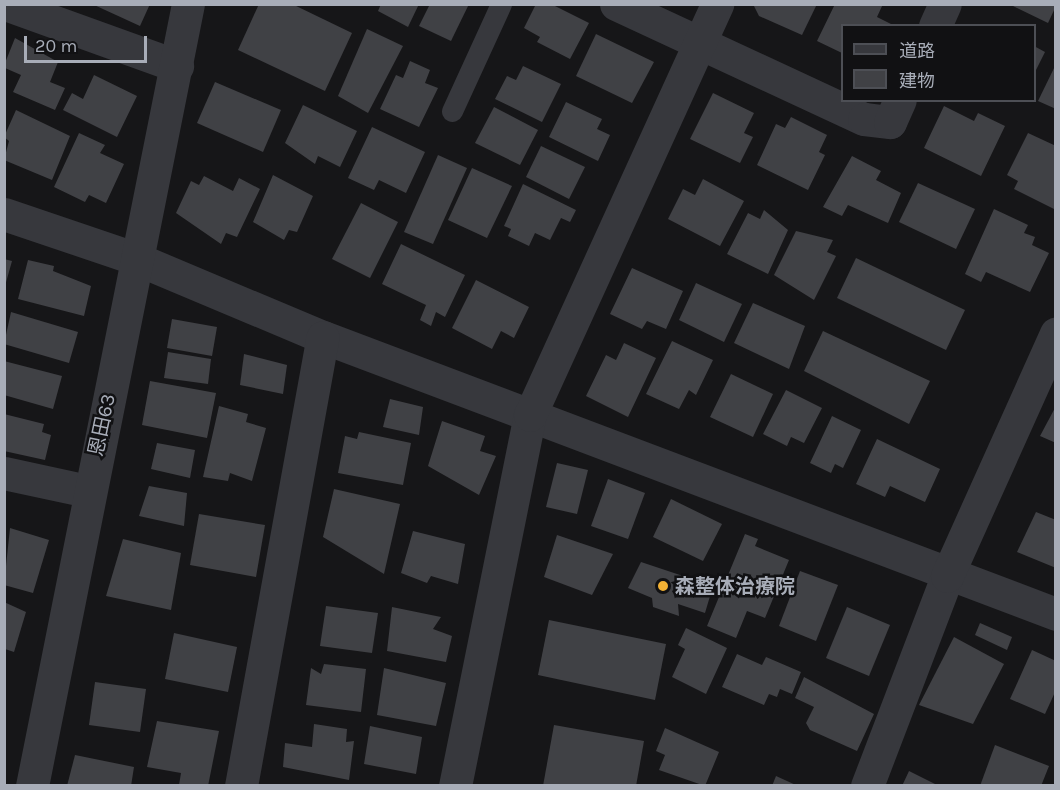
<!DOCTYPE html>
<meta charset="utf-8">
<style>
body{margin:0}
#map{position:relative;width:1060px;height:790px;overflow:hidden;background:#161618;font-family:Karla,"Noto Sans JP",sans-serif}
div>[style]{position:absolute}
.building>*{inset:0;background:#404145}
.service>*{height:21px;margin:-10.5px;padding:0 10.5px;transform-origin:10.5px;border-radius:10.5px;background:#37383d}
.minor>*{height:33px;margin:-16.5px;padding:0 16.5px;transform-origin:16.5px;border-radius:16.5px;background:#37383d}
.tertiary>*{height:33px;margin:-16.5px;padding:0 16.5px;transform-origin:16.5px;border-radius:16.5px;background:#37383d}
.dots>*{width:16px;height:16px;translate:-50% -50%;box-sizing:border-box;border:3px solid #111113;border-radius:50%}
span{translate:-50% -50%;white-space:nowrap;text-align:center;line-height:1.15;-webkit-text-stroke:5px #111113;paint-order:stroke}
.street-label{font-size:20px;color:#a8adb8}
.poi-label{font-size:20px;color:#a8adb8;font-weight:700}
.left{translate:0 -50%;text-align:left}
.frame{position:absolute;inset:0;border:6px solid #a8adb8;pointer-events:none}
.legend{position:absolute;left:841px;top:24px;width:195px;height:78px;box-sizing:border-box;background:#111113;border:2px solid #4d4f55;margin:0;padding:8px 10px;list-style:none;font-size:18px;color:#a8adb8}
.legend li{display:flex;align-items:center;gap:12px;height:30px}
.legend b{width:30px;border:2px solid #4d4f55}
.scale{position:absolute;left:24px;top:36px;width:123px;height:27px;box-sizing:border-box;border:3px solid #a8adb8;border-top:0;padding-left:8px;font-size:18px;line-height:21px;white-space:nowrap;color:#a8adb8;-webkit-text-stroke:4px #111113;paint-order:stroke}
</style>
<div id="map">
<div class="building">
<div style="clip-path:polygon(92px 4px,150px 4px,140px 26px)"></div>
<div style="clip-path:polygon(259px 4px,292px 4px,352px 33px,325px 91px,238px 50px)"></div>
<div style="clip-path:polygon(381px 4px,419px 4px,408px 27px,378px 11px)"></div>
<div style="clip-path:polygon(430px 4px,469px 4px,451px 41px,419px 26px)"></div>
<div style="clip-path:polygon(536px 4px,551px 4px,589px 23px,570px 59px,537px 42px,540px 37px,524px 28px)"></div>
<div style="clip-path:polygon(753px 4px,817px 4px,802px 35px,759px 16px)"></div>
<div style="clip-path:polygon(835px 4px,883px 4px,877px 17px,895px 26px,842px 26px,842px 53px,817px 41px)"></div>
<div style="clip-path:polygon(1009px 4px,1056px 4px,1056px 6px,1048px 23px)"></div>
<div style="clip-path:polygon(367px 29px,403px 46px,368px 113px,338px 96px)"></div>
<div style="clip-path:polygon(596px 34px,654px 62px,632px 103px,576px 76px)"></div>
<div style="clip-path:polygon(15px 38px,58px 62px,50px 82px,65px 88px,55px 110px,13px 92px,21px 75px,5px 68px,5px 63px)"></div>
<div style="clip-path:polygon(1034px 46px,1045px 52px,1034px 74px)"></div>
<div style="clip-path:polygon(410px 61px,430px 70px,425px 83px,438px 88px,419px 127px,380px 109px,396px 75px,403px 78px)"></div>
<div style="clip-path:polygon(1056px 64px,1056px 109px,1038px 101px)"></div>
<div style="clip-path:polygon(523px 66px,561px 84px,542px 122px,495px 99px,507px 76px,516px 80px)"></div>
<div style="clip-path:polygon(94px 75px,137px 96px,117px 137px,63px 110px,72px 93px,83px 99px)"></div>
<div style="clip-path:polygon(215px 82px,281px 110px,263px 152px,197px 123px)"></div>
<div style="clip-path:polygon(713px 93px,754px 113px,744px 133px,753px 137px,740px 163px,690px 139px)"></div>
<div style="clip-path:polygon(566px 102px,602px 119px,597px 129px,610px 135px,598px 161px,549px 137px)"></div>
<div style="clip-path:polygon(303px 105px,357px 131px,340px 167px,318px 156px,315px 164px,285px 143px)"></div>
<div style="clip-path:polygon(944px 106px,974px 121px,978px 113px,1005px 126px,981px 176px,924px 148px)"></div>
<div style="clip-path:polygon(494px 107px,538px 130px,520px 165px,475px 143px)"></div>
<div style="clip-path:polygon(16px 110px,70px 136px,52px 180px,4px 160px,9px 141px,4px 137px)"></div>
<div style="clip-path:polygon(791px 117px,827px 135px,819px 152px,825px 155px,808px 190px,757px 165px,776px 124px,785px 128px)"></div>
<div style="clip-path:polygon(372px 127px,425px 152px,406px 193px,379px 180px,374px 190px,348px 178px)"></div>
<div style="clip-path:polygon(79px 133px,105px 145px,100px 153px,124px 164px,106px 203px,89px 195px,85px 202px,54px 187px)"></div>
<div style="clip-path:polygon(1028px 133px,1056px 146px,1056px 210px,1014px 189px,1018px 181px,1007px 175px)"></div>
<div style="clip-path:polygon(541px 146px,585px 167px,569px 199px,526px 177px)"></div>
<div style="clip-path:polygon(438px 155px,467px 168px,433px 244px,404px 232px)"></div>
<div style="clip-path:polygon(852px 156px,881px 171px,876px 180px,901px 193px,888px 223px,848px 205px,842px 216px,823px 207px)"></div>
<div style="clip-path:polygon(472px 168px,512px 186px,487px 238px,448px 220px)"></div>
<div style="clip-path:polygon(273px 175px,313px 196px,297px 232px,289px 230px,284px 240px,253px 222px)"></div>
<div style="clip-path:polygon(204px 176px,233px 191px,239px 178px,260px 189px,237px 237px,226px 233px,221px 244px,176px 213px,191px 181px,199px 185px)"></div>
<div style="clip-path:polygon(703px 179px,744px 201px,720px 246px,668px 219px,683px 189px,695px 195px)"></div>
<div style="clip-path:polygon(918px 183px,975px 209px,956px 249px,899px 222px)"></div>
<div style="clip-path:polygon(523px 184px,576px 210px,570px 222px,561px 218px,550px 240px,535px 233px,529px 246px,508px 236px,511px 229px,504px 226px)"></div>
<div style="clip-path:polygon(361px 203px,398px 222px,370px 278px,332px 259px)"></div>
<div style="clip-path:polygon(994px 209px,1028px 225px,1024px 233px,1035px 237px,1032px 245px,1049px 253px,1030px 292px,986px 272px,981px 282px,965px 274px)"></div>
<div style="clip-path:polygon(764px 210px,788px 230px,768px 274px,727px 254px,748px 213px,760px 219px)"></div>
<div style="clip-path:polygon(796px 231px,833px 240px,827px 252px,836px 256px,814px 300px,774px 275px)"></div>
<div style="clip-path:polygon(401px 244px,465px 275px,445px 317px,436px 312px,431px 326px,420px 320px,426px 305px,382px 284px)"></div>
<div style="clip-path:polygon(856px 258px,965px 310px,946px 350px,837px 298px)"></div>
<div style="clip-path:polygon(4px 259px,12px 261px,5px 286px,4px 286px)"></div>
<div style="clip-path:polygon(28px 260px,54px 266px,53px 271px,91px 286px,84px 316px,18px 299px)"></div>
<div style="clip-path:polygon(632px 268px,683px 291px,666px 329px,647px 321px,642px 329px,610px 314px)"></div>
<div style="clip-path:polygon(476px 280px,529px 307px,514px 338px,501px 331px,492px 349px,452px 328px)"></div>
<div style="clip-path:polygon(696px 283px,742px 304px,724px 342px,679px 320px)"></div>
<div style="clip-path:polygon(753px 303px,805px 326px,789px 369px,734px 343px)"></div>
<div style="clip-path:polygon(11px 312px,78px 332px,69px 363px,4px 344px)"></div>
<div style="clip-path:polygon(172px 319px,217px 327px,212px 356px,167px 348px)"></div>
<div style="clip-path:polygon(823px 331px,930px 381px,909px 424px,804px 371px)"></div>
<div style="clip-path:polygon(672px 341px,713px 360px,696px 395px,689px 390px,679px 409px,646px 394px)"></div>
<div style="clip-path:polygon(624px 343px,656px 358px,628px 417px,586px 396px,606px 355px,616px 360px)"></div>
<div style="clip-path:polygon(168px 352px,211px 359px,208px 384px,164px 378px)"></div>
<div style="clip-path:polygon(244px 354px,287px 365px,283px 394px,240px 385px)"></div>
<div style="clip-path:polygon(4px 361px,62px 376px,53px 409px,4px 395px)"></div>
<div style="clip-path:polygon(731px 374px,773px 394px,753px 437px,710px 417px)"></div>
<div style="clip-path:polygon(150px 381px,216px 393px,207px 438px,142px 425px)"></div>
<div style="clip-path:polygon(786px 390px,822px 408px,804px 443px,791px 437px,787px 446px,763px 434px)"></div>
<div style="clip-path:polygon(390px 399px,423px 407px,419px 435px,383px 427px)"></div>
<div style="clip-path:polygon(219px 406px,248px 414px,246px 422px,266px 428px,252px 481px,230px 473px,228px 481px,203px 477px)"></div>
<div style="clip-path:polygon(1056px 406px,1056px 443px,1040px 436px)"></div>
<div style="clip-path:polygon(4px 414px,44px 424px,42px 432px,51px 435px,45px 460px,4px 451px)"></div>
<div style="clip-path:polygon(832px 416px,861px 430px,843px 468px,835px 464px,831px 473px,810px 463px)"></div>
<div style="clip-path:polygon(442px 421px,485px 436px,480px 451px,496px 456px,479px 495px,428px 466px)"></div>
<div style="clip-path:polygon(359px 432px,411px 443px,403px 485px,338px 473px,345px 436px,357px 439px)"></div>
<div style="clip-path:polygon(877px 439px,940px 469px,925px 502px,890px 486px,885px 497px,856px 484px)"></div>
<div style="clip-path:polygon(157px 443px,195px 450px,190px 478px,151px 469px)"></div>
<div style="clip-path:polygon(557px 463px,588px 470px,577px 514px,546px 507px)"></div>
<div style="clip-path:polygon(608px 479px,645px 493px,628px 539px,591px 526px)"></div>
<div style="clip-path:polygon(149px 486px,187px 493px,184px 526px,139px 516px)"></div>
<div style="clip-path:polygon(334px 489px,400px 504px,384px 574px,323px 537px)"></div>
<div style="clip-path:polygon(671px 499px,722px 524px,703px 561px,653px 537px)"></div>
<div style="clip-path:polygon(1036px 512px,1056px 520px,1056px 568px,1017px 552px)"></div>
<div style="clip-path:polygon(199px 514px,265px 525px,256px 577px,190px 565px)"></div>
<div style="clip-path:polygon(10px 528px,49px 540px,33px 593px,4px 585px)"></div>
<div style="clip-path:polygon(413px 531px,465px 544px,458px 584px,431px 576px,427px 583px,401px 573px)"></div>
<div style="clip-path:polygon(745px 534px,758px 539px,755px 546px,789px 560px,765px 618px,747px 611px,736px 638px,707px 626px)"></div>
<div style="clip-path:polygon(557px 535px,613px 554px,592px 595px,544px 577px)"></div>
<div style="clip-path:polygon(123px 539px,181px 553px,171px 610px,106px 596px)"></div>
<div style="clip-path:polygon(641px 562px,713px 586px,705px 613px,678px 604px,679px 616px,653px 607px,652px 598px,628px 588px)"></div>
<div style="clip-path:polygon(800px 571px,838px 585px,816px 641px,779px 626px)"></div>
<div style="clip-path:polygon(4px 602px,26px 612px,14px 652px,5px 649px)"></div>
<div style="clip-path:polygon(326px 606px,378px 613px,372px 653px,320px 646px)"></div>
<div style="clip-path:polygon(392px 607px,441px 617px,433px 629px,452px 636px,446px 662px,387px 651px)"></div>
<div style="clip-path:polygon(847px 607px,890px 625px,869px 676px,826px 658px)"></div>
<div style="clip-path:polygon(549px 620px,666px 644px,655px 700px,538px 675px)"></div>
<div style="clip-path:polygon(980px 623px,1012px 637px,1007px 650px,975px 635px)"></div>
<div style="clip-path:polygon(686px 628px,727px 648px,706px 694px,672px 677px,685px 649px,678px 645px)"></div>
<div style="clip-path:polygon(174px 633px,237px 647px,228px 692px,165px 679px)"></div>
<div style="clip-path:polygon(954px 637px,1004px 664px,973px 724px,919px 705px)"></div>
<div style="clip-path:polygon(1032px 650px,1056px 661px,1056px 690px,1045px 714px,1010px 699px)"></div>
<div style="clip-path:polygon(737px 654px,762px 665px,766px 657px,801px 672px,792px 694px,780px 689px,777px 697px,769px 694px,764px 705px,722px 687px)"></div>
<div style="clip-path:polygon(324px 664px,366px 669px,361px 712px,306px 705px,311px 668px,321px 674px)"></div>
<div style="clip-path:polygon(384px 668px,446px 683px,436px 726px,377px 715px)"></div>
<div style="clip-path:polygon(804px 677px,874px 714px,857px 751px,810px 730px,806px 723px,814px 707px,795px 698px)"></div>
<div style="clip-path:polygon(95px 682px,146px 689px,140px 732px,89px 725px)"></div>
<div style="clip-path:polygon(157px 721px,219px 731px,208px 786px,179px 785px,181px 773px,147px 767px)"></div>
<div style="clip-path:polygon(314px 724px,347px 729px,346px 742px,354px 741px,349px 780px,283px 767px,285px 743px,312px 747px)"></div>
<div style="clip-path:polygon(554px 725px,644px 741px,636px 786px,543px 786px)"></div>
<div style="clip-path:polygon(370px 726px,422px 737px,416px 774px,364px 764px)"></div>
<div style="clip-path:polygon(665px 728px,719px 752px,705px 786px,659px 770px,665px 755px,656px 751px)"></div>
<div style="clip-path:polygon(995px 745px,1049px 766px,1041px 786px,980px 786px)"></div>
<div style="clip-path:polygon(75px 755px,134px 767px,131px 786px,67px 786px)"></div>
<div style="clip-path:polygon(909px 771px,939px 786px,902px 786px)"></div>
<div style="clip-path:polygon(776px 776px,798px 786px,772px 786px)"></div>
</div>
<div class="service">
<div style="left:452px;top:111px;width:118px;rotate:-65.4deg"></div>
</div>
<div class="minor">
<div style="left:5px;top:4px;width:183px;rotate:19.8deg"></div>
<div style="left:616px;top:4px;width:273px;rotate:24.9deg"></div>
<div style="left:864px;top:119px;width:26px;rotate:7deg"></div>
<div style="left:890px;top:122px;width:24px;rotate:-66deg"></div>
<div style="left:935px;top:26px;width:24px;rotate:-66deg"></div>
<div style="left:4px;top:214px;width:140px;rotate:18.7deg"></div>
<div style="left:137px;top:259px;width:202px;rotate:22.8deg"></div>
<div style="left:323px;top:337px;width:784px;rotate:20.7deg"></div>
<div style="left:4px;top:473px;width:86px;rotate:12.1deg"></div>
<div style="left:241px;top:786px;width:456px;rotate:-79.7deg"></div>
<div style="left:455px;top:786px;width:379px;rotate:-78.6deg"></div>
<div style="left:530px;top:415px;width:452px;rotate:-65.5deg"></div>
<div style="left:867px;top:786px;width:225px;rotate:-69.1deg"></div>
</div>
<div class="tertiary">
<div style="left:947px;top:576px;width:266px;rotate:-65.8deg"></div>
<div style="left:32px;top:786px;width:797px;rotate:-78.72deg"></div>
</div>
<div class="dots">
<div style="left:663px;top:586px;background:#f2b134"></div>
</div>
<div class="street-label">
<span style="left:102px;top:425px;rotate:-78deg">恩田63</span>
</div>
<div class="poi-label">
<span class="left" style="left:675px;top:586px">森整体治療院</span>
</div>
<div class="frame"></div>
<ul class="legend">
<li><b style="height:8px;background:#37383d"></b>道路</li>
<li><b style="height:16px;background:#404145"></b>建物</li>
</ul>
<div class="scale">20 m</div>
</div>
